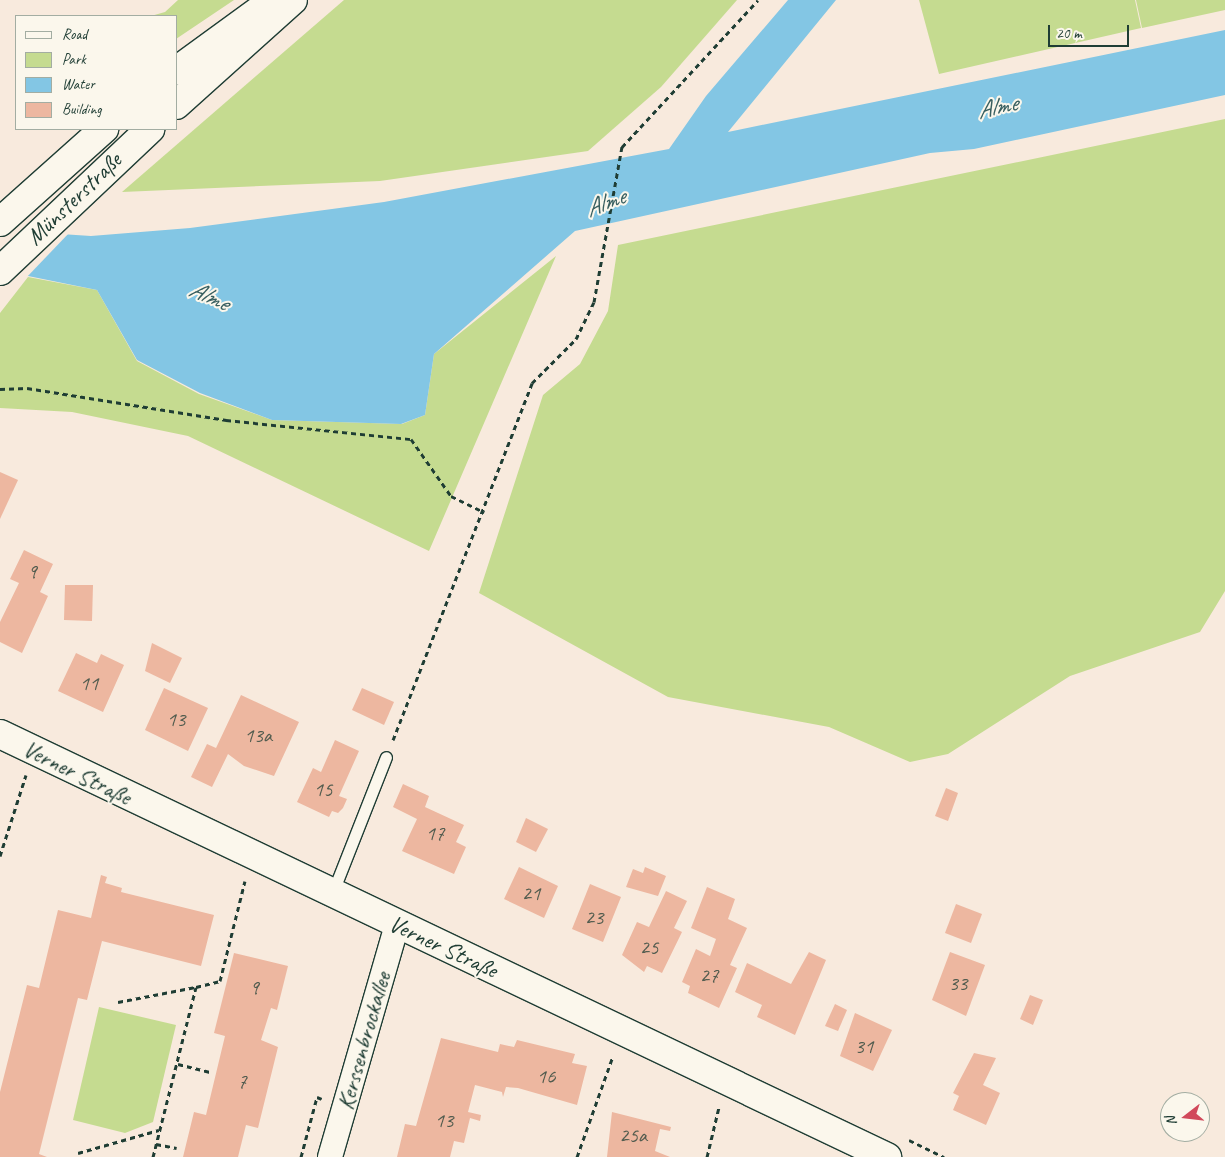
<!DOCTYPE html>
<meta charset="utf-8">
<style>
body{margin:0}
#map{position:relative;width:1225px;height:1157px;overflow:hidden;background:#f8eadd;font-family:Caveat,sans-serif}
div>[style]{position:absolute}
.green>*{inset:0;background:#c5db90}
.water>*{inset:0;background:#83c6e4}
.pier>*{inset:0;background:#f8eadd}
.building>*{inset:0;background:#edb7a0}
.path>*{height:3px;margin-top:-1.5px;transform-origin:0;background:repeating-linear-gradient(90deg,#1f3d34 0 5px,transparent 0 9px)}
.roads{filter:drop-shadow(1px 0 #1f3d34) drop-shadow(-1px 0 #1f3d34) drop-shadow(0 1px #1f3d34) drop-shadow(0 -1px #1f3d34)}
.lane>*{height:11px;margin:-5.5px;padding:0 5.5px;transform-origin:5.5px;border-radius:5.5px;background:#fbf7ec}
.street>*{height:24px;margin:-12px;padding:0 12px;transform-origin:12px;border-radius:12px;background:#fbf7ec}
.secondary>*{height:28px;margin:-14px;padding:0 14px;transform-origin:14px;border-radius:14px;background:#fbf7ec}
span{translate:-50% -50%;white-space:nowrap;text-align:center;line-height:1.15;-webkit-text-stroke:4px #fbf7ec;paint-order:stroke}
.number-label{font-size:21px;color:#525c4f}
.number-label span{-webkit-text-stroke-width:0}
.street-label{font-size:24px;color:#1f3d34}
.water-label{font-size:25px;color:#385f60;font-style:italic}
.legend{position:absolute;left:15px;top:15px;width:162px;height:115px;box-sizing:border-box;background:#fbf7ec;border:1px solid #a3ada2;margin:0;padding:6px 9px;list-style:none;font-size:15px;color:#1f3d34}
.legend li{display:flex;align-items:center;gap:10px;height:25px}
.legend b{width:25px;border:1px solid #a3ada2}
.north{position:absolute;left:1160px;top:1092px;width:50px;height:50px;box-sizing:border-box;background:#fbf7ec;border:1px solid #a3ada2;border-radius:50%;rotate:254deg;font-size:14px;font-weight:700;line-height:20px;text-align:center;color:#1f3d34}
.north::after{content:'';display:block;margin:auto;width:18px;height:22px;background:#d1495b;clip-path:polygon(50% 0,100% 100%,50% 72%,0 100%)}
.scale{position:absolute;left:1048px;top:25px;width:81px;height:22px;box-sizing:border-box;border:2px solid #1f3d34;border-top:0;padding-left:6px;font-size:15px;line-height:18px;white-space:nowrap;color:#1f3d34;-webkit-text-stroke:4px #fbf7ec;paint-order:stroke}
</style>
<div id="map">
<div class="green">
<div style="clip-path:polygon(178px 0,234px 0,176px 39px,176px 16px,151px 16px,165px 12px)"></div>
<div style="clip-path:polygon(344px 0,737px 0,661px 87px,588px 151px,380px 181px,122px 192px)"></div>
<div style="clip-path:polygon(919px 0,1135px 0,1141px 28px,939px 74px)"></div>
<div style="clip-path:polygon(1136px 0,1225px 0,1225px 10px,1142px 28px)"></div>
<div style="clip-path:polygon(1225px 119px,1225px 591px,1200px 632px,1070px 676px,948px 754px,910px 762px,829px 727px,668px 697px,479px 593px,543px 395px,580px 364px,608px 311px,618px 245px)"></div>
<div style="clip-path:polygon(556px 256px,429px 551px,188px 436px,72px 412px,0 408px,0 313px,28px 277px,97px 290px,137px 361px,199px 394px,272px 420px,402px 424px,425px 415px,434px 354px)"></div>
<div style="clip-path:polygon(99px 1007px,176px 1025px,153px 1122px,125px 1133px,73px 1120px)"></div>
</div>
<div class="water">
<div style="clip-path:polygon(788px 0,836px 0,728px 132px,1225px 30px,1225px 95px,974px 149px,930px 153px,575px 231px,434px 354px,425px 415px,401px 424px,272px 420px,200px 393px,137px 360px,97px 290px,28px 276px,0 281px,0 230px,91px 236px,190px 228px,384px 202px,669px 149px,706px 96px)"></div>
</div>
<div class="pier">
<div style="clip-path:polygon(0 227px,70px 232px,25px 279px,0 283px)"></div>
</div>
<div class="building">
<div style="clip-path:polygon(0 472px,18px 480px,0 519px)"></div>
<div style="clip-path:polygon(24px 550px,53px 564px,40px 592px,48px 596px,22px 653px,0 642px,0 622px,19px 583px,10px 579px)"></div>
<div style="clip-path:polygon(65px 585px,93px 585px,92px 621px,64px 620px)"></div>
<div style="clip-path:polygon(152px 643px,182px 658px,170px 683px,145px 671px)"></div>
<div style="clip-path:polygon(76px 653px,97px 663px,101px 654px,124px 665px,103px 712px,58px 691px)"></div>
<div style="clip-path:polygon(164px 688px,208px 708px,188px 751px,145px 730px)"></div>
<div style="clip-path:polygon(362px 688px,394px 702px,384px 725px,352px 710px)"></div>
<div style="clip-path:polygon(241px 695px,299px 722px,274px 776px,244px 766px,228px 754px,212px 787px,191px 777px,207px 744px,216px 748px)"></div>
<div style="clip-path:polygon(335px 740px,359px 751px,339px 796px,347px 799px,343px 808px,338px 813px,332px 811px,329px 817px,297px 802px,313px 768px,321px 772px)"></div>
<div style="clip-path:polygon(403px 784px,429px 796px,425px 807px,464px 825px,456px 842px,466px 847px,454px 874px,402px 851px,417px 819px,393px 807px)"></div>
<div style="clip-path:polygon(946px 788px,958px 793px,948px 821px,935px 816px)"></div>
<div style="clip-path:polygon(526px 818px,548px 829px,536px 852px,516px 842px)"></div>
<div style="clip-path:polygon(519px 867px,558px 886px,544px 918px,504px 899px)"></div>
<div style="clip-path:polygon(645px 867px,666px 876px,658px 896px,626px 887px,633px 869px,643px 873px)"></div>
<div style="clip-path:polygon(101px 875px,107px 877px,105px 883px,122px 888px,121px 892px,214px 915px,201px 966px,102px 941px,87px 1000px,78px 998px,39px 1154px,47px 1157px,0 1157px,0 1092px,27px 985px,39px 988px,58px 910px,91px 918px)"></div>
<div style="clip-path:polygon(590px 884px,621px 897px,603px 942px,572px 929px)"></div>
<div style="clip-path:polygon(707px 887px,735px 899px,728px 919px,747px 928px,730px 965px,737px 968px,719px 1008px,688px 993px,690px 986px,682px 982px,696px 949px,710px 956px,716px 939px,691px 928px)"></div>
<div style="clip-path:polygon(666px 891px,687px 901px,674px 928px,682px 932px,662px 973px,647px 966px,644px 972px,622px 955px,637px 922px,649px 927px)"></div>
<div style="clip-path:polygon(956px 904px,982px 914px,971px 943px,945px 933px)"></div>
<div style="clip-path:polygon(809px 952px,826px 960px,795px 1035px,757px 1017px,762px 1005px,735px 992px,747px 963px,791px 984px)"></div>
<div style="clip-path:polygon(950px 952px,985px 965px,966px 1016px,932px 1000px)"></div>
<div style="clip-path:polygon(234px 953px,288px 966px,277px 1010px,271px 1008px,261px 1040px,278px 1047px,258px 1128px,246px 1125px,238px 1157px,183px 1157px,194px 1112px,206px 1115px,225px 1036px,214px 1033px)"></div>
<div style="clip-path:polygon(1030px 995px,1043px 1000px,1033px 1025px,1020px 1019px)"></div>
<div style="clip-path:polygon(835px 1004px,847px 1010px,838px 1031px,825px 1026px)"></div>
<div style="clip-path:polygon(855px 1013px,892px 1030px,873px 1071px,840px 1056px)"></div>
<div style="clip-path:polygon(441px 1038px,498px 1052px,500px 1044px,514px 1047px,517px 1040px,575px 1054px,572px 1063px,587px 1066px,577px 1105px,518px 1088px,506px 1087px,503px 1097px,502px 1092px,475px 1085px,468px 1112px,481px 1115px,480px 1121px,470px 1118px,464px 1143px,454px 1141px,450px 1157px,397px 1157px,405px 1124px,416px 1126px)"></div>
<div style="clip-path:polygon(974px 1053px,996px 1058px,983px 1085px,1000px 1093px,986px 1125px,953px 1110px,959px 1096px,953px 1093px)"></div>
<div style="clip-path:polygon(612px 1112px,671px 1127px,670px 1131px,660px 1129px,655px 1151px,670px 1157px,607px 1157px)"></div>
</div>
<div class="path">
<div style="left:0;top:389px;width:27px;rotate:-2deg"></div>
<div style="left:27px;top:388px;width:202px;rotate:9.1deg"></div>
<div style="left:226px;top:420px;width:186px;rotate:5.9deg"></div>
<div style="left:411px;top:439px;width:70px;rotate:54.9deg"></div>
<div style="left:451px;top:496px;width:37px;rotate:26deg"></div>
<div style="left:393px;top:740px;width:383px;rotate:-68.7deg"></div>
<div style="left:532px;top:383px;width:62px;rotate:-45deg"></div>
<div style="left:576px;top:339px;width:41px;rotate:-64.1deg"></div>
<div style="left:594px;top:302px;width:158px;rotate:-79.8deg"></div>
<div style="left:622px;top:147px;width:200px;rotate:-47.2deg"></div>
<div style="left:0;top:856px;width:85px;rotate:-72.2deg"></div>
<div style="left:118px;top:1002px;width:79px;rotate:-10.9deg"></div>
<div style="left:178px;top:1064px;width:34px;rotate:14deg"></div>
<div style="left:909px;top:1140px;width:39px;rotate:26deg"></div>
<div style="left:156px;top:1144px;width:21px;rotate:11deg"></div>
<div style="left:78px;top:1153px;width:84px;rotate:-15.9deg"></div>
<div style="left:153px;top:1157px;width:175px;rotate:-75.8deg"></div>
<div style="left:196px;top:987px;width:25px;rotate:-14deg"></div>
<div style="left:220px;top:981px;width:103px;rotate:-76deg"></div>
<div style="left:301px;top:1157px;width:62px;rotate:-75.1deg"></div>
<div style="left:317px;top:1097px;width:5px;rotate:22deg"></div>
<div style="left:577px;top:1157px;width:107px;rotate:-70.4deg"></div>
<div style="left:707px;top:1157px;width:51px;rotate:-76.5deg"></div>
</div>
<div class="roads">
<div class="lane">
<div style="left:332px;top:894px;width:147px;rotate:-68.5deg"></div>
</div>
<div class="street">
<div style="left:330px;top:1157px;width:241px;rotate:-73.9deg"></div>
</div>
<div class="secondary">
<div style="left:176px;top:71px;width:112px;rotate:-36deg"></div>
<div style="left:176px;top:105px;width:157px;rotate:-41.9deg"></div>
<div style="left:0;top:222px;width:140px;rotate:-41.8deg"></div>
<div style="left:0;top:271px;width:207px;rotate:-43.4deg"></div>
<div style="left:0;top:734px;width:983px;rotate:25.5deg"></div>
</div>
</div>
<div class="number-label">
<span style="left:32px;top:571px">9</span>
<span style="left:89px;top:683px">11</span>
<span style="left:176px;top:719px">13</span>
<span style="left:258px;top:735px">13a</span>
<span style="left:323px;top:789px">15</span>
<span style="left:435px;top:833px">17</span>
<span style="left:531px;top:893px">21</span>
<span style="left:594px;top:917px">23</span>
<span style="left:649px;top:947px">25</span>
<span style="left:709px;top:975px">27</span>
<span style="left:958px;top:983px">33</span>
<span style="left:254px;top:987px">9</span>
<span style="left:864px;top:1046px">31</span>
<span style="left:546px;top:1076px">16</span>
<span style="left:242px;top:1081px">7</span>
<span style="left:444px;top:1120px">13</span>
<span style="left:633px;top:1135px">25a</span>
</div>
<div class="street-label">
<span style="left:74px;top:199px;rotate:-44deg">Münsterstraße</span>
<span style="left:77px;top:773px;rotate:26deg">Verner Straße</span>
<span style="left:443px;top:947px;rotate:25deg">Verner Straße</span>
<span style="left:364px;top:1041px;rotate:-74deg">Kerssenbrockallee</span>
</div>
<div class="water-label">
<span style="left:997px;top:107px;rotate:-12deg">Alme</span>
<span style="left:605px;top:203px;rotate:-21deg">Alme</span>
<span style="left:209px;top:296px;rotate:24deg">Alme</span>
</div>
<ul class="legend">
<li><b style="height:6px;background:#fbf7ec"></b>Road</li>
<li><b style="height:14px;background:#c5db90"></b>Park</li>
<li><b style="height:14px;background:#83c6e4"></b>Water</li>
<li><b style="height:14px;background:#edb7a0"></b>Building</li>
</ul>
<div class="north">N</div>
<div class="scale">20 m</div>
</div>
